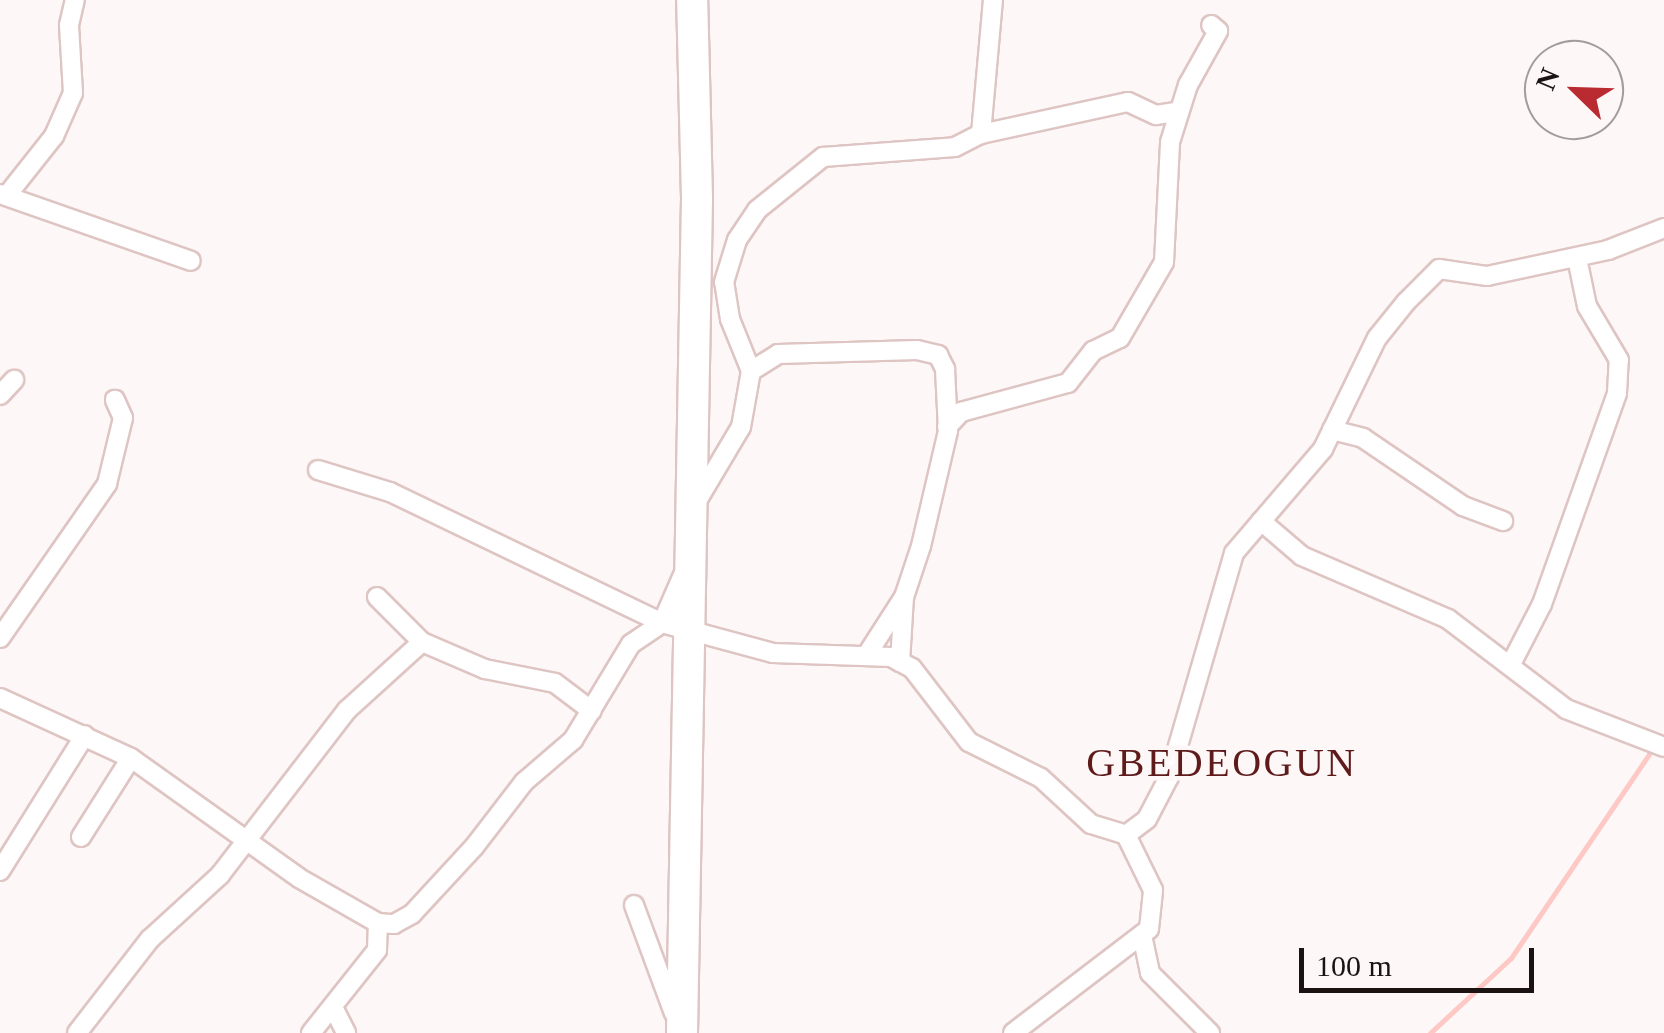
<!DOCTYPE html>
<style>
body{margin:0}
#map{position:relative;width:1664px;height:1033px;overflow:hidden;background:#fdf8f7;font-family:"Times New Roman",serif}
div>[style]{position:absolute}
.stream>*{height:5px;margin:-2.5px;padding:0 2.5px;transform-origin:2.5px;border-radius:2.5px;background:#fec9c5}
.roads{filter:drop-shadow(2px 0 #dec5c3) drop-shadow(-2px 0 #dec5c3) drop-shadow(0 2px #dec5c3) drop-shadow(0 -2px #dec5c3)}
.street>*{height:18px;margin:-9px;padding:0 9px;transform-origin:9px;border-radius:9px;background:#fff}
.highway>*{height:30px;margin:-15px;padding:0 15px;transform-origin:15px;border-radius:15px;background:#fff}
span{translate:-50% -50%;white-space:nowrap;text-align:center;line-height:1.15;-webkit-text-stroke:9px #fdf8f7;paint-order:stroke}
.quarter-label{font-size:40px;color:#5f1b1b;letter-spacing:2.5px}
.north{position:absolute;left:1524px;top:40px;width:100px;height:100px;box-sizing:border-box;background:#fdf8f7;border:2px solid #a39c9b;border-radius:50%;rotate:293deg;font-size:28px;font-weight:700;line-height:40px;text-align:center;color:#1b1212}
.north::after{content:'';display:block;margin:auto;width:35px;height:45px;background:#ba2a31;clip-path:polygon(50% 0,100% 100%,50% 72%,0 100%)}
.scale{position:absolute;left:1299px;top:948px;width:235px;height:45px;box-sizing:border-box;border:5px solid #1b1212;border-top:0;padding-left:12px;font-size:30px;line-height:35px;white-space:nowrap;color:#1b1212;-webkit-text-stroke:8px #fdf8f7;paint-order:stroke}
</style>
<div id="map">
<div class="stream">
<div style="left:1430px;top:1033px;width:110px;rotate:-42.8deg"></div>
<div style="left:1511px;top:958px;width:255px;rotate:-55.9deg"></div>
</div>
<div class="roads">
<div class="street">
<div style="left:981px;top:134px;width:135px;rotate:-84.9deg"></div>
<div style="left:0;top:194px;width:202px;rotate:19.3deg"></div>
<div style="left:8px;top:194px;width:74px;rotate:-51.6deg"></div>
<div style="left:54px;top:136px;width:47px;rotate:-66.2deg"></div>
<div style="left:73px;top:93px;width:68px;rotate:-93.4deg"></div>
<div style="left:69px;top:25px;width:26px;rotate:-77deg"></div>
<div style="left:751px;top:371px;width:32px;rotate:-32deg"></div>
<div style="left:778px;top:354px;width:139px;rotate:-1.6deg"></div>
<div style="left:917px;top:350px;width:22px;rotate:13deg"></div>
<div style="left:938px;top:355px;width:16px;rotate:63deg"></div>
<div style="left:945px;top:369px;width:62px;rotate:87.2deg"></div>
<div style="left:948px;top:431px;width:118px;rotate:103.2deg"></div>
<div style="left:921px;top:546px;width:54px;rotate:108.4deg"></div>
<div style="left:904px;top:597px;width:67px;rotate:122.7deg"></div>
<div style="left:0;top:395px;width:21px;rotate:-47deg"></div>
<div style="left:947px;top:427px;width:21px;rotate:-47deg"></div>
<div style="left:961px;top:412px;width:111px;rotate:-15.2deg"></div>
<div style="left:1068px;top:383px;width:41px;rotate:-52deg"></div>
<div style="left:1093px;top:351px;width:30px;rotate:-26deg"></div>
<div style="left:1120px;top:338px;width:88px;rotate:-59.9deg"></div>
<div style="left:1164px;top:262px;width:120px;rotate:-87.1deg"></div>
<div style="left:1170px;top:142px;width:60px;rotate:-72.5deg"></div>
<div style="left:1188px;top:85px;width:62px;rotate:-60.9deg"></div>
<div style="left:1218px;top:31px;width:9px;rotate:-139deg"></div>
<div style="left:1332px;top:430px;width:32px;rotate:14deg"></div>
<div style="left:1363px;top:438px;width:121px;rotate:34.2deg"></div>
<div style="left:1463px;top:506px;width:43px;rotate:20.6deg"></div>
<div style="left:318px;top:470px;width:75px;rotate:17deg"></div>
<div style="left:390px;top:492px;width:302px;rotate:25.7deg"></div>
<div style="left:662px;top:623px;width:115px;rotate:15.1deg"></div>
<div style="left:773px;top:653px;width:118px;rotate:1.9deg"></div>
<div style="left:891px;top:657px;width:24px;rotate:28deg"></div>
<div style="left:912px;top:668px;width:93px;rotate:52.4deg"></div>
<div style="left:969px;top:742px;width:80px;rotate:26.6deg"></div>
<div style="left:1041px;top:778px;width:68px;rotate:42.6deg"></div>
<div style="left:1091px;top:824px;width:37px;rotate:17deg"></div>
<div style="left:1126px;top:835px;width:26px;rotate:-37deg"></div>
<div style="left:1147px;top:819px;width:47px;rotate:-62.4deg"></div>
<div style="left:1169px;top:777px;width:233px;rotate:-73.8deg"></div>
<div style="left:1234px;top:553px;width:137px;rotate:-49.4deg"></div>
<div style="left:1323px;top:449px;width:123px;rotate:-64.1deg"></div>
<div style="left:1377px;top:338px;width:46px;rotate:-51.1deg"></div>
<div style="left:1406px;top:302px;width:47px;rotate:-45deg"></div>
<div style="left:1439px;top:269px;width:49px;rotate:8.3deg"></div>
<div style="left:1487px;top:276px;width:124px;rotate:-12.1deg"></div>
<div style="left:1608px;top:250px;width:60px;rotate:-21.4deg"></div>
<div style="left:694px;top:506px;width:92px;rotate:-59.3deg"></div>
<div style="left:741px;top:427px;width:57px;rotate:-79.9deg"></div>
<div style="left:751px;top:371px;width:56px;rotate:-112deg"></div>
<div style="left:730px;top:319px;width:37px;rotate:-99deg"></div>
<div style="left:724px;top:282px;width:44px;rotate:-72.8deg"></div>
<div style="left:737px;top:240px;width:36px;rotate:-56deg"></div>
<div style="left:757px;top:210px;width:85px;rotate:-38.8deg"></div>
<div style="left:823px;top:157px;width:132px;rotate:-4.3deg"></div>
<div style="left:955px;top:147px;width:29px;rotate:-27deg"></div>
<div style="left:981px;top:134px;width:150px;rotate:-12.3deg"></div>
<div style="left:1128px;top:102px;width:31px;rotate:25deg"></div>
<div style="left:1156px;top:115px;width:20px;rotate:-9deg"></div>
<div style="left:1261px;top:521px;width:54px;rotate:40.5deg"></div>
<div style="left:1302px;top:556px;width:159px;rotate:23.3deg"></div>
<div style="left:1448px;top:619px;width:148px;rotate:37.3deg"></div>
<div style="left:1566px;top:709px;width:105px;rotate:21.2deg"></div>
<div style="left:377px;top:597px;width:64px;rotate:45deg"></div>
<div style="left:422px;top:642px;width:69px;rotate:23.2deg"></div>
<div style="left:485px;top:669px;width:71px;rotate:11.3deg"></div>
<div style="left:555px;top:683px;width:46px;rotate:37.1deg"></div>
<div style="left:0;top:638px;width:188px;rotate:-55.2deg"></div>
<div style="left:107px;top:484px;width:68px;rotate:-76.4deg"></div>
<div style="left:123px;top:418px;width:20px;rotate:-114deg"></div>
<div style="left:900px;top:662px;width:65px;rotate:-86.5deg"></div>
<div style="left:1511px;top:664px;width:68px;rotate:-62.7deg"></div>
<div style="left:1542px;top:604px;width:224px;rotate:-70.4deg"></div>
<div style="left:1617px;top:393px;width:33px;rotate:-87deg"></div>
<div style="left:1619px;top:360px;width:63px;rotate:-120.7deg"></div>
<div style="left:1587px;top:306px;width:49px;rotate:-101.8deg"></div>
<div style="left:0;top:698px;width:144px;rotate:24.6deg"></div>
<div style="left:131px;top:758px;width:206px;rotate:35.5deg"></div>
<div style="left:299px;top:878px;width:91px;rotate:29.7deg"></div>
<div style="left:378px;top:923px;width:16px;rotate:4deg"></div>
<div style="left:394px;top:924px;width:21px;rotate:-29deg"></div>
<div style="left:412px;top:914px;width:91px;rotate:-47.2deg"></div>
<div style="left:474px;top:847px;width:82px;rotate:-52.4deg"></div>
<div style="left:524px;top:782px;width:65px;rotate:-40.6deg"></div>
<div style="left:573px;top:740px;width:112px;rotate:-58.9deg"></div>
<div style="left:631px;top:644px;width:37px;rotate:-34deg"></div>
<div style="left:662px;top:623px;width:52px;rotate:-66.4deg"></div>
<div style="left:81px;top:837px;width:93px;rotate:-57.7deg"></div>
<div style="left:0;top:871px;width:160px;rotate:-58deg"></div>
<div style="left:634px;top:905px;width:115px;rotate:69.7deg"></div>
<div style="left:1142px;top:935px;width:39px;rotate:78deg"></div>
<div style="left:1150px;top:973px;width:85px;rotate:45deg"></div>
<div style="left:334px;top:1009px;width:27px;rotate:63deg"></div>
<div style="left:77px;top:1033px;width:119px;rotate:-52.2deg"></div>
<div style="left:150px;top:939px;width:95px;rotate:-42.4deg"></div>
<div style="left:220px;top:875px;width:208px;rotate:-52.4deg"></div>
<div style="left:347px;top:710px;width:101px;rotate:-42.2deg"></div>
<div style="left:311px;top:1033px;width:106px;rotate:-51.5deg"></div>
<div style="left:377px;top:950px;width:27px;rotate:-88deg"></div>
<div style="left:1013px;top:1033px;width:171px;rotate:-37.4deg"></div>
<div style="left:1149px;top:929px;width:39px;rotate:-84deg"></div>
<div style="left:1153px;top:890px;width:61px;rotate:-116.1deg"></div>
</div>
<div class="highway">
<div style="left:682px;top:1033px;width:835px;rotate:-88.97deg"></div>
<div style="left:697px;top:198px;width:198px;rotate:-91.4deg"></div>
</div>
</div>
<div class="quarter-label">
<span style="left:1222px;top:763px">GBEDEOGUN</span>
</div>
<div class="north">N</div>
<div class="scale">100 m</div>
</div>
